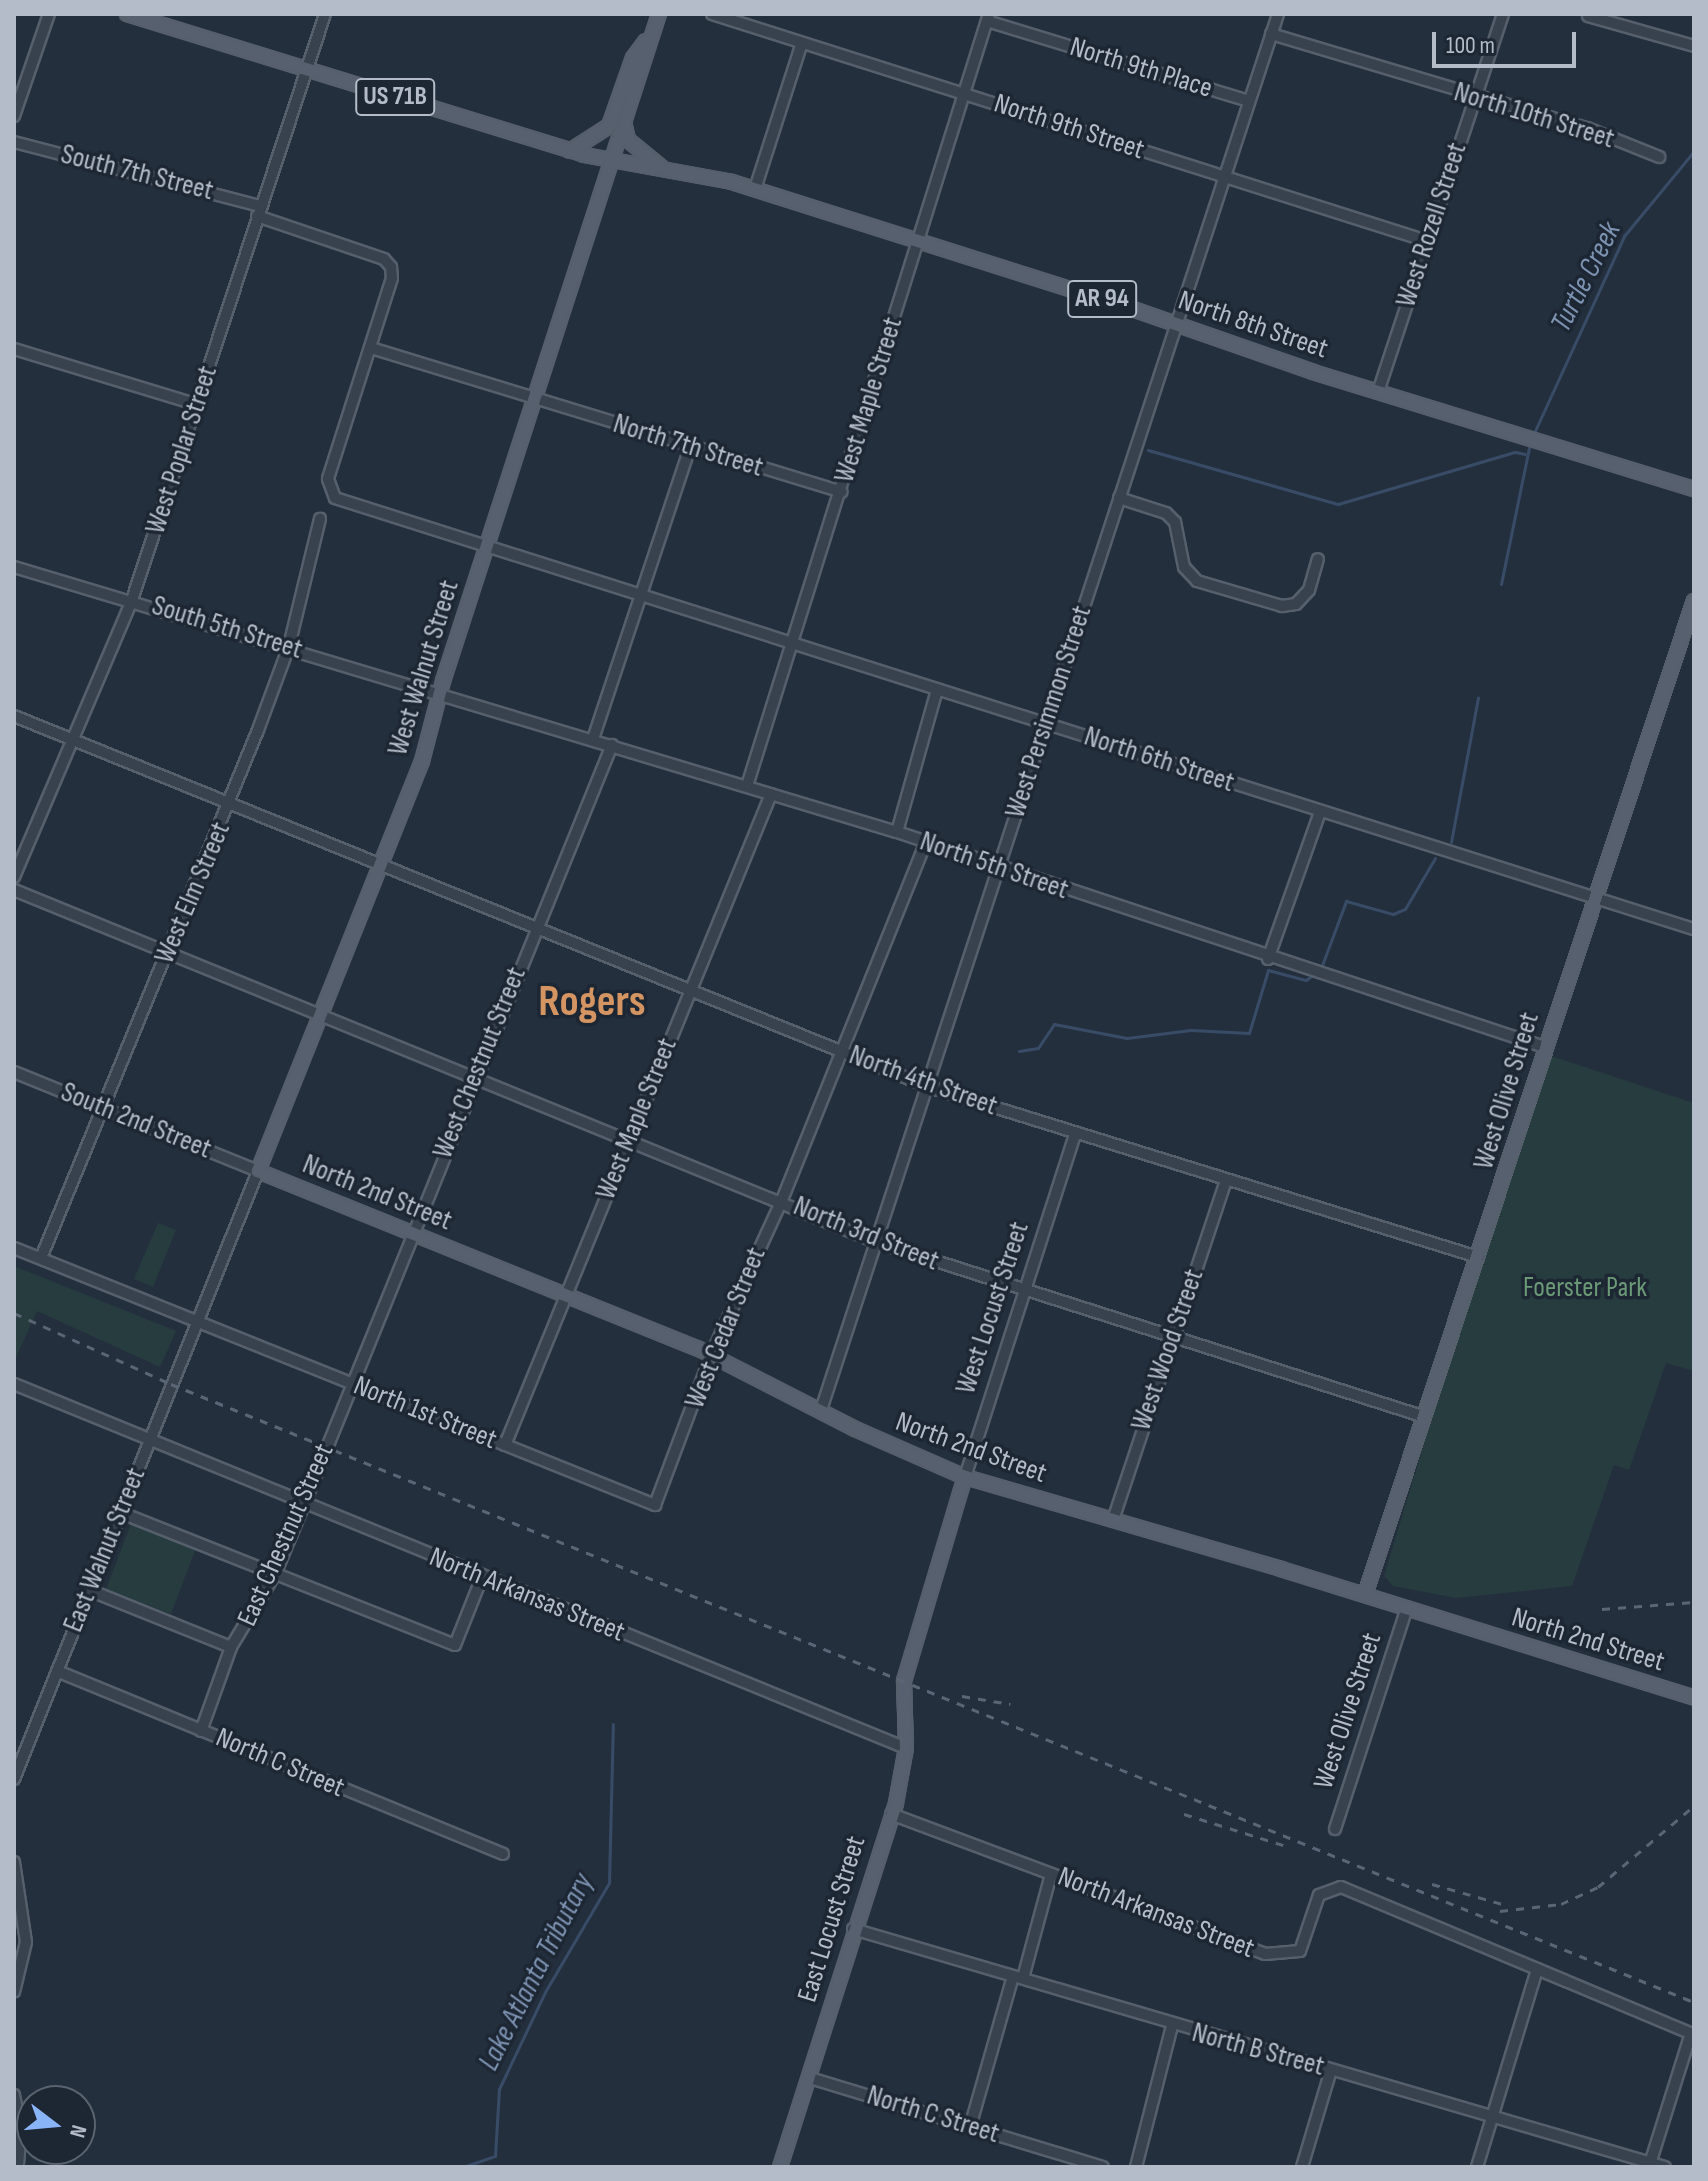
<!DOCTYPE html>
<style>
body{margin:0}
#map{position:relative;width:1708px;height:2181px;overflow:hidden;background:#242f3e;font-family:"Sofia Sans Condensed",sans-serif}
div>[style]{position:absolute}
.green>*{inset:0;background:#263c3f}
.stream>*{height:3px;margin:-1.5px;padding:0 1.5px;transform-origin:1.5px;border-radius:1.5px;background:#394c67}
.roads{filter:drop-shadow(2px 0 #565f6c) drop-shadow(-2px 0 #565f6c) drop-shadow(0 2px #565f6c) drop-shadow(0 -2px #565f6c)}
.minor>*{height:10px;margin:-5px;padding:0 5px;transform-origin:5px;border-radius:5px;background:#38414e}
.major>*{height:12px;margin:-6px;padding:0 6px;transform-origin:6px;border-radius:6px;background:#56606e}
.rail>*{height:3px;margin-top:-1.5px;transform-origin:0;background:repeating-linear-gradient(90deg,#5a6575 0 8px,transparent 0 16px)}
span{translate:-50% -50%;white-space:nowrap;text-align:center;line-height:1.15;-webkit-text-stroke:7px #1d2633;paint-order:stroke}
.shield-label span{padding:2px 6px;background:#1d2633;border:2px solid;border-radius:6px;-webkit-text-stroke-width:0}
.shield-label{font-size:26px;color:#b4bcc9;font-weight:700}
.street-label{font-size:28px;color:#b4bcc9}
.park-label{font-size:28px;color:#6b9a76}
.water-label{font-size:30px;color:#7c92b1;font-style:italic}
.town-label{font-size:44px;color:#d59563;font-weight:700}
.frame{position:absolute;inset:0;border:16px solid #b4bcc9;pointer-events:none}
.north{position:absolute;left:16px;top:2085px;width:80px;height:80px;box-sizing:border-box;background:#1d2633;border:2px solid #59626f;border-radius:50%;rotate:106deg;font-size:22px;font-weight:700;line-height:32px;text-align:center;color:#b4bcc9}
.north::after{content:'';display:block;margin:auto;width:28px;height:36px;background:#8ab4f8;clip-path:polygon(50% 0,100% 100%,50% 72%,0 100%)}
.scale{position:absolute;left:1432px;top:32px;width:144px;height:36px;box-sizing:border-box;border:4px solid #b4bcc9;border-top:0;padding-left:10px;font-size:24px;line-height:28px;white-space:nowrap;color:#b4bcc9;-webkit-text-stroke:6px #1d2633;paint-order:stroke}
</style>
<div id="map">
<div class="green">
<div style="clip-path:polygon(1542px 1053px,1694px 1103px,1694px 1371px,1666px 1363px,1629px 1470px,1614px 1465px,1572px 1586px,1456px 1598px,1393px 1586px,1384px 1576px)"></div>
<div style="clip-path:polygon(158px 1223px,176px 1230px,153px 1287px,134px 1279px)"></div>
<div style="clip-path:polygon(14px 1266px,176px 1331px,160px 1367px,37px 1311px,14px 1362px)"></div>
<div style="clip-path:polygon(131px 1524px,196px 1548px,171px 1614px,106px 1589px)"></div>
</div>
<div class="stream">
<div style="left:1534px;top:433px;width:217px;rotate:-65.4deg"></div>
<div style="left:1624px;top:236px;width:110px;rotate:-50.5deg"></div>
<div style="left:1148px;top:450px;width:198px;rotate:15.9deg"></div>
<div style="left:1338px;top:504px;width:184px;rotate:-16.4deg"></div>
<div style="left:1515px;top:452px;width:10px;rotate:11deg"></div>
<div style="left:1501px;top:584px;width:144px;rotate:-78.4deg"></div>
<div style="left:1451px;top:842px;width:147px;rotate:-79.4deg"></div>
<div style="left:1321px;top:968px;width:72px;rotate:-69.5deg"></div>
<div style="left:1346px;top:901px;width:49px;rotate:15.5deg"></div>
<div style="left:1393px;top:914px;width:13px;rotate:-23deg"></div>
<div style="left:1405px;top:909px;width:59px;rotate:-59.5deg"></div>
<div style="left:1019px;top:1051px;width:19px;rotate:-9deg"></div>
<div style="left:1038px;top:1048px;width:29px;rotate:-56deg"></div>
<div style="left:1054px;top:1024px;width:74px;rotate:10.9deg"></div>
<div style="left:1127px;top:1038px;width:64px;rotate:-7.1deg"></div>
<div style="left:1191px;top:1030px;width:58px;rotate:3deg"></div>
<div style="left:1249px;top:1033px;width:66px;rotate:-73.2deg"></div>
<div style="left:1268px;top:970px;width:39px;rotate:15deg"></div>
<div style="left:1306px;top:980px;width:11px;rotate:-38deg"></div>
<div style="left:463px;top:2167px;width:34px;rotate:-19deg"></div>
<div style="left:495px;top:2156px;width:67px;rotate:-86.6deg"></div>
<div style="left:499px;top:2089px;width:107px;rotate:-64.6deg"></div>
<div style="left:545px;top:1992px;width:126px;rotate:-59.6deg"></div>
<div style="left:609px;top:1883px;width:159px;rotate:-88.6deg"></div>
</div>
<div class="roads">
<div class="minor">
<div style="left:712px;top:14px;width:750px;rotate:17.61deg"></div>
<div style="left:1588px;top:16px;width:110px;rotate:15.8deg"></div>
<div style="left:987px;top:21px;width:273px;rotate:17deg"></div>
<div style="left:1271px;top:34px;width:330px;rotate:16.6deg"></div>
<div style="left:1587px;top:128px;width:78px;rotate:21.9deg"></div>
<div style="left:14px;top:116px;width:108px;rotate:-71.1deg"></div>
<div style="left:14px;top:142px;width:254px;rotate:14.6deg"></div>
<div style="left:755px;top:189px;width:153px;rotate:-72.2deg"></div>
<div style="left:257px;top:216px;width:134px;rotate:18.7deg"></div>
<div style="left:384px;top:259px;width:11px;rotate:49deg"></div>
<div style="left:391px;top:267px;width:11px;rotate:85deg"></div>
<div style="left:392px;top:278px;width:211px;rotate:107.7deg"></div>
<div style="left:328px;top:479px;width:20px;rotate:70deg"></div>
<div style="left:335px;top:498px;width:1426px;rotate:17.6deg"></div>
<div style="left:371px;top:348px;width:492px;rotate:17deg"></div>
<div style="left:14px;top:349px;width:192px;rotate:16.9deg"></div>
<div style="left:1378px;top:392px;width:398px;rotate:-71.7deg"></div>
<div style="left:1119px;top:498px;width:49px;rotate:17.7deg"></div>
<div style="left:1166px;top:513px;width:13px;rotate:45deg"></div>
<div style="left:1175px;top:522px;width:46px;rotate:78.7deg"></div>
<div style="left:1184px;top:567px;width:19px;rotate:47deg"></div>
<div style="left:1197px;top:581px;width:89px;rotate:16.4deg"></div>
<div style="left:1282px;top:606px;width:14px;rotate:-8deg"></div>
<div style="left:1296px;top:604px;width:19px;rotate:-47deg"></div>
<div style="left:1309px;top:590px;width:32px;rotate:-74deg"></div>
<div style="left:14px;top:567px;width:922px;rotate:16.71deg"></div>
<div style="left:897px;top:832px;width:683px;rotate:18.36deg"></div>
<div style="left:14px;top:716px;width:987px;rotate:22.07deg"></div>
<div style="left:929px;top:1087px;width:575px;rotate:17.21deg"></div>
<div style="left:593px;top:739px;width:308px;rotate:-71.6deg"></div>
<div style="left:747px;top:786px;width:809px;rotate:-72.6deg"></div>
<div style="left:897px;top:832px;width:148px;rotate:-74.3deg"></div>
<div style="left:14px;top:877px;width:301px;rotate:-66.9deg"></div>
<div style="left:132px;top:600px;width:617px;rotate:-71.77deg"></div>
<div style="left:14px;top:890px;width:931px;rotate:22.21deg"></div>
<div style="left:876px;top:1242px;width:576px;rotate:17.68deg"></div>
<div style="left:1268px;top:959px;width:156px;rotate:-70.5deg"></div>
<div style="left:14px;top:1072px;width:263px;rotate:22.1deg"></div>
<div style="left:258px;top:1171px;width:655px;rotate:111.87deg"></div>
<div style="left:14px;top:1248px;width:691px;rotate:21.85deg"></div>
<div style="left:655px;top:1505px;width:160px;rotate:-69.5deg"></div>
<div style="left:711px;top:1355px;width:170px;rotate:-65.4deg"></div>
<div style="left:782px;top:1200px;width:386px;rotate:-68.1deg"></div>
<div style="left:41px;top:1258px;width:571px;rotate:-67.66deg"></div>
<div style="left:258px;top:730px;width:90px;rotate:-69.7deg"></div>
<div style="left:289px;top:646px;width:131px;rotate:-76.3deg"></div>
<div style="left:14px;top:1384px;width:963px;rotate:22.2deg"></div>
<div style="left:821px;top:1410px;width:1469px;rotate:-71.87deg"></div>
<div style="left:505px;top:1445px;width:703px;rotate:-67.77deg"></div>
<div style="left:965px;top:1477px;width:360px;rotate:-72.2deg"></div>
<div style="left:119px;top:1512px;width:361px;rotate:21.6deg"></div>
<div style="left:455px;top:1645px;width:73px;rotate:-68.3deg"></div>
<div style="left:1113px;top:1520px;width:357px;rotate:-71.6deg"></div>
<div style="left:89px;top:1590px;width:153px;rotate:21.9deg"></div>
<div style="left:57px;top:1671px;width:482px;rotate:22.3deg"></div>
<div style="left:201px;top:1731px;width:89px;rotate:-70.3deg"></div>
<div style="left:231px;top:1647px;width:85px;rotate:-58.9deg"></div>
<div style="left:275px;top:1574px;width:78px;rotate:-67.4deg"></div>
<div style="left:305px;top:1502px;width:817px;rotate:-67.93deg"></div>
<div style="left:891px;top:1814px;width:399px;rotate:20.5deg"></div>
<div style="left:1265px;top:1954px;width:35px;rotate:-5deg"></div>
<div style="left:1300px;top:1951px;width:59px;rotate:-71.3deg"></div>
<div style="left:1319px;top:1895px;width:23px;rotate:-20deg"></div>
<div style="left:1341px;top:1887px;width:383px;rotate:22.7deg"></div>
<div style="left:1335px;top:1829px;width:232px;rotate:-72deg"></div>
<div style="left:14px;top:1862px;width:81px;rotate:81.5deg"></div>
<div style="left:26px;top:1942px;width:51px;rotate:103.5deg"></div>
<div style="left:853px;top:1929px;width:846px;rotate:16.34deg"></div>
<div style="left:1023px;top:1978px;width:108px;rotate:-74.9deg"></div>
<div style="left:810px;top:2078px;width:306px;rotate:16.9deg"></div>
<div style="left:14px;top:2095px;width:36px;rotate:79deg"></div>
<div style="left:21px;top:2130px;width:37px;rotate:95deg"></div>
<div style="left:970px;top:2127px;width:157px;rotate:-74.1deg"></div>
<div style="left:1136px;top:2167px;width:146px;rotate:-75.7deg"></div>
<div style="left:1302px;top:2167px;width:101px;rotate:-73.4deg"></div>
<div style="left:1477px;top:2167px;width:207px;rotate:-73.1deg"></div>
<div style="left:1649px;top:2167px;width:140px;rotate:-72.6deg"></div>
</div>
<div class="major">
<div style="left:127px;top:14px;width:478px;rotate:17.1deg"></div>
<div style="left:584px;top:155px;width:150px;rotate:10.3deg"></div>
<div style="left:732px;top:182px;width:411px;rotate:17.6deg"></div>
<div style="left:1124px;top:306px;width:200px;rotate:19.2deg"></div>
<div style="left:1313px;top:372px;width:399px;rotate:17.1deg"></div>
<div style="left:659px;top:14px;width:701px;rotate:107.94deg"></div>
<div style="left:443px;top:681px;width:83px;rotate:104.7deg"></div>
<div style="left:422px;top:761px;width:442px;rotate:111.8deg"></div>
<div style="left:258px;top:1171px;width:473px;rotate:22deg"></div>
<div style="left:697px;top:1348px;width:178px;rotate:27.1deg"></div>
<div style="left:855px;top:1429px;width:120px;rotate:23.6deg"></div>
<div style="left:965px;top:1477px;width:329px;rotate:16.2deg"></div>
<div style="left:1281px;top:1569px;width:433px;rotate:17.3deg"></div>
<div style="left:624px;top:122px;width:18px;rotate:77deg"></div>
<div style="left:628px;top:140px;width:43px;rotate:39.3deg"></div>
<div style="left:570px;top:151px;width:46px;rotate:-32.7deg"></div>
<div style="left:609px;top:126px;width:72px;rotate:-70.6deg"></div>
<div style="left:633px;top:58px;width:21px;rotate:-53deg"></div>
<div style="left:1365px;top:1595px;width:1047px;rotate:-71.69deg"></div>
<div style="left:780px;top:2167px;width:382px;rotate:-72.3deg"></div>
<div style="left:896px;top:1803px;width:56px;rotate:-79.7deg"></div>
<div style="left:906px;top:1748px;width:67px;rotate:-91.7deg"></div>
<div style="left:904px;top:1681px;width:213px;rotate:-73.4deg"></div>
</div>
</div>
<div class="rail">
<div style="left:14px;top:1313px;width:172px;rotate:24.3deg"></div>
<div style="left:171px;top:1384px;width:1644px;rotate:22.09deg"></div>
<div style="left:1602px;top:1609px;width:92px;rotate:-4.4deg"></div>
<div style="left:962px;top:1696px;width:49px;rotate:9.5deg"></div>
<div style="left:1184px;top:1814px;width:110px;rotate:17.4deg"></div>
<div style="left:1432px;top:1884px;width:80px;rotate:15.9deg"></div>
<div style="left:1500px;top:1911px;width:61px;rotate:-6.5deg"></div>
<div style="left:1561px;top:1904px;width:41px;rotate:-24.7deg"></div>
<div style="left:1598px;top:1887px;width:126px;rotate:-40.2deg"></div>
</div>
<div class="shield-label">
<span style="left:395px;top:97px">US 71B</span>
<span style="left:1102px;top:299px">AR 94</span>
</div>
<div class="street-label">
<span style="left:1141px;top:68px;rotate:17deg">North 9th Place</span>
<span style="left:1534px;top:116px;rotate:17deg">North 10th Street</span>
<span style="left:1069px;top:127px;rotate:18deg">North 9th Street</span>
<span style="left:137px;top:173px;rotate:14deg">South 7th Street</span>
<span style="left:1432px;top:225px;rotate:-72deg">West Rozell Street</span>
<span style="left:1253px;top:325px;rotate:19deg">North 8th Street</span>
<span style="left:869px;top:400px;rotate:-73deg">West Maple Street</span>
<span style="left:688px;top:446px;rotate:17deg">North 7th Street</span>
<span style="left:182px;top:450px;rotate:-72deg">West Poplar Street</span>
<span style="left:227px;top:628px;rotate:17deg">South 5th Street</span>
<span style="left:424px;top:668px;rotate:-73deg">West Walnut Street</span>
<span style="left:1049px;top:712px;rotate:-72deg">West Persimmon Street</span>
<span style="left:1159px;top:760px;rotate:18deg">North 6th Street</span>
<span style="left:994px;top:866px;rotate:19deg">North 5th Street</span>
<span style="left:193px;top:893px;rotate:-67deg">West Elm Street</span>
<span style="left:480px;top:1063px;rotate:-68deg">West Chestnut Street</span>
<span style="left:923px;top:1081px;rotate:20deg">North 4th Street</span>
<span style="left:1507px;top:1091px;rotate:-73deg">West Olive Street</span>
<span style="left:637px;top:1119px;rotate:-68deg">West Maple Street</span>
<span style="left:136px;top:1121px;rotate:22deg">South 2nd Street</span>
<span style="left:377px;top:1193px;rotate:22deg">North 2nd Street</span>
<span style="left:866px;top:1234px;rotate:22deg">North 3rd Street</span>
<span style="left:993px;top:1308px;rotate:-72deg">West Locust Street</span>
<span style="left:726px;top:1328px;rotate:-68deg">West Cedar Street</span>
<span style="left:1168px;top:1350px;rotate:-71deg">West Wood Street</span>
<span style="left:425px;top:1413px;rotate:22deg">North 1st Street</span>
<span style="left:971px;top:1448px;rotate:20deg">North 2nd Street</span>
<span style="left:286px;top:1535px;rotate:-66deg">East Chestnut Street</span>
<span style="left:105px;top:1550px;rotate:-68deg">East Walnut Street</span>
<span style="left:527px;top:1595px;rotate:22deg">North Arkansas Street</span>
<span style="left:1588px;top:1640px;rotate:17deg">North 2nd Street</span>
<span style="left:1348px;top:1711px;rotate:-72deg">West Olive Street</span>
<span style="left:280px;top:1763px;rotate:23deg">North C Street</span>
<span style="left:1156px;top:1913px;rotate:21deg">North Arkansas Street</span>
<span style="left:832px;top:1919px;rotate:-73deg">East Locust Street</span>
<span style="left:1258px;top:2050px;rotate:15deg">North B Street</span>
<span style="left:933px;top:2115px;rotate:17deg">North C Street</span>
</div>
<div class="park-label">
<span style="left:1585px;top:1288px">Foerster Park</span>
</div>
<div class="water-label">
<span style="left:1586px;top:277px;rotate:-63deg">Turtle Creek</span>
<span style="left:536px;top:1972px;rotate:-63deg">Lake Atlanta Tributary</span>
</div>
<div class="town-label">
<span style="left:592px;top:1002px">Rogers</span>
</div>
<div class="frame"></div>
<div class="north">N</div>
<div class="scale">100 m</div>
</div>
